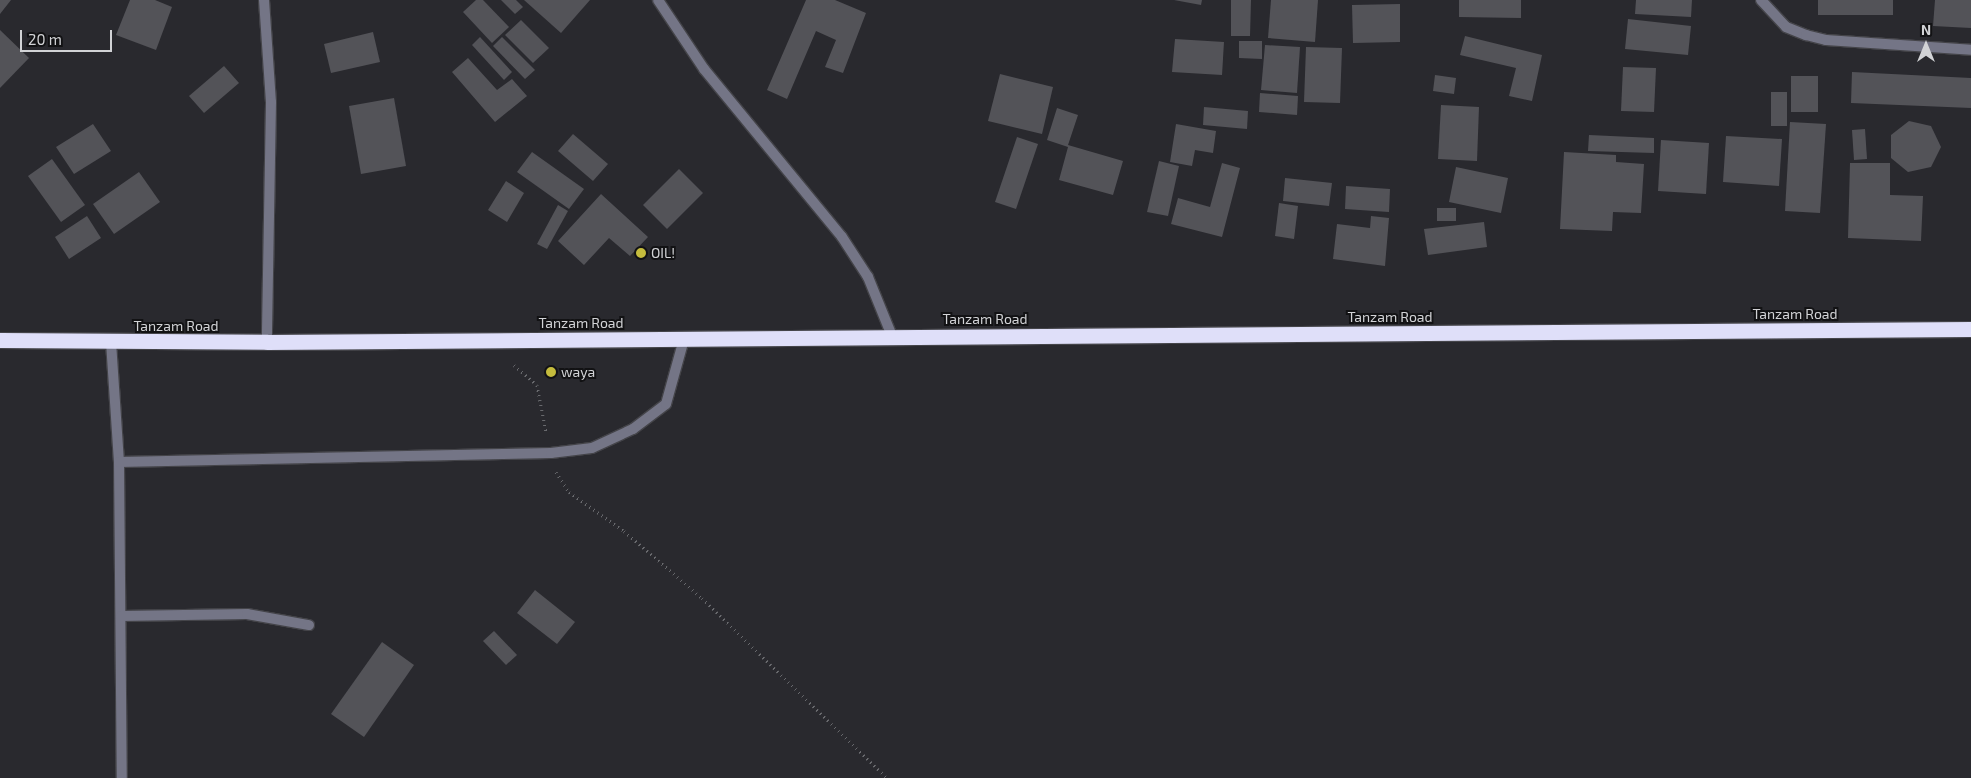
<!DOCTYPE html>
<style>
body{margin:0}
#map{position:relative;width:1971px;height:778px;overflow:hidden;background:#29292e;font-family:"Exo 2",sans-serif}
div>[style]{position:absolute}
.building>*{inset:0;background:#535358}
.path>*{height:3px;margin-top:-1.5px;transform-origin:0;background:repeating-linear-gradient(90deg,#696a6e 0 1px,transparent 0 5px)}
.roads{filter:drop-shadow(1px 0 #444449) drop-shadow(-1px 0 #444449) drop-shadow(0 1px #444449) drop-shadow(0 -1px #444449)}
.lane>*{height:10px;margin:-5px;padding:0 5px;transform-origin:5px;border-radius:5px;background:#747586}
.street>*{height:10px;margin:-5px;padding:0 5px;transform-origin:5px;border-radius:5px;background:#747586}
.highway>*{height:15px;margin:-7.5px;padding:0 7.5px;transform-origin:7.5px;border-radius:7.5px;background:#dfdff9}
.dots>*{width:14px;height:14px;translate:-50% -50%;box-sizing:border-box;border:2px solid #121214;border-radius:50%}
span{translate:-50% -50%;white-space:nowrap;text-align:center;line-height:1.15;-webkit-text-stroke:4px #121214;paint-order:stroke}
.poi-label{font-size:14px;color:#d2d3d6}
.left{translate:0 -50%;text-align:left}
.street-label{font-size:14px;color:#d2d3d6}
.north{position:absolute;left:1901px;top:20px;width:50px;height:50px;-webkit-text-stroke:4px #121214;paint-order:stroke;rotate:0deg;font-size:14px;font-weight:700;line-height:20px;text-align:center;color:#d2d3d6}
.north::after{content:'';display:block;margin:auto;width:18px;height:22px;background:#d2d3d6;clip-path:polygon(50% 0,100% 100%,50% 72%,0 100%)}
.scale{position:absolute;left:20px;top:30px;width:92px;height:22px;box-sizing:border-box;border:2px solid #d2d3d6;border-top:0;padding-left:6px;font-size:15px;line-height:18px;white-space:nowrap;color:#d2d3d6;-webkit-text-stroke:4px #121214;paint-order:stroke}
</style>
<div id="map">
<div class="building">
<div style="clip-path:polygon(0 0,11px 0,0 14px)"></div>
<div style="clip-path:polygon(130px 0,155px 0,172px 7px,156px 50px,116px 35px)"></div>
<div style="clip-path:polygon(476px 0,483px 0,509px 27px,492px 43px,463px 12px)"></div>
<div style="clip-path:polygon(501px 0,516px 0,523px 7px,515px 14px)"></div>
<div style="clip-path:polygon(524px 0,590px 0,561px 33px)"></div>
<div style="clip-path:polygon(806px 0,835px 0,866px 13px,843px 73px,825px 67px,836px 40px,816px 31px,787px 99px,767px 90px)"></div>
<div style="clip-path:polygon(1174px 0,1202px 0,1201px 5px)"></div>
<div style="clip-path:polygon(1231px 0,1251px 0,1250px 36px,1231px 36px)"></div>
<div style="clip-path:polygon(1271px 0,1318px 0,1315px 42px,1268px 38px)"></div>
<div style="clip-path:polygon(1459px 0,1521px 0,1521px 18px,1459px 17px)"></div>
<div style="clip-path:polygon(1636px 0,1692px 0,1691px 17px,1635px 14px)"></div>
<div style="clip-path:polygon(1818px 0,1893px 0,1893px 15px,1818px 15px)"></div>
<div style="clip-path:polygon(1935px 0,1971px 0,1971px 28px,1933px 26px)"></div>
<div style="clip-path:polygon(1400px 4px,1400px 42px,1353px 43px,1352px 5px)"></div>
<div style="clip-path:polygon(1628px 19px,1691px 26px,1688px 55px,1625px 49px)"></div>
<div style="clip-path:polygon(521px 20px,549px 48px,533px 63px,505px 35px)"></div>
<div style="clip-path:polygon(0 30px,29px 58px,0 88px)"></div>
<div style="clip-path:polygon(373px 32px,380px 62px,331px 73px,324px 44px)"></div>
<div style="clip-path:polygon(1465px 36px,1542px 55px,1532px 101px,1509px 96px,1516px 68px,1460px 55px)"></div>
<div style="clip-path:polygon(480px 37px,512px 72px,504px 80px,472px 45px)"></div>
<div style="clip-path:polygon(502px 37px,535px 70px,525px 79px,493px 46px)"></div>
<div style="clip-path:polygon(1175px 39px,1224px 42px,1222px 75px,1172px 72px)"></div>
<div style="clip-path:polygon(1239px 41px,1262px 41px,1262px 59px,1239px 58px)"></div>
<div style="clip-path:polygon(1265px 45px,1300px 47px,1297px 93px,1261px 90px)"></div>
<div style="clip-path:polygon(1306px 47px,1342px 48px,1340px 103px,1304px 102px)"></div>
<div style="clip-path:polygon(468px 58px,497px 90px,512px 79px,527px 96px,495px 122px,452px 72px)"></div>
<div style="clip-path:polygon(224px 66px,239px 83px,204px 113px,189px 96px)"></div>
<div style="clip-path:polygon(1623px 67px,1656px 68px,1654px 112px,1621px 111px)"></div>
<div style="clip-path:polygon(1852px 72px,1971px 78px,1971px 108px,1851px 103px)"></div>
<div style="clip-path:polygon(1000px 74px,1053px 87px,1042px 134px,988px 121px)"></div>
<div style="clip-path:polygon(1435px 75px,1456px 78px,1454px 94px,1433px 91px)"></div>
<div style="clip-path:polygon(1791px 76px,1818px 76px,1818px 112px,1791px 112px)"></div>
<div style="clip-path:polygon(1771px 92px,1787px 92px,1787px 126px,1771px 126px)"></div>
<div style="clip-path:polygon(1260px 93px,1298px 96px,1297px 115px,1259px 112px)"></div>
<div style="clip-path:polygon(394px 98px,406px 166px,361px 174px,349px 106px)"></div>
<div style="clip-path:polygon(1441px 105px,1479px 107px,1477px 161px,1438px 159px)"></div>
<div style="clip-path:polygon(1204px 107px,1248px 111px,1247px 129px,1203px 125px)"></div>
<div style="clip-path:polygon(1057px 108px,1078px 115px,1068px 145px,1123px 161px,1113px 195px,1059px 180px,1068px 147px,1047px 140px)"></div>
<div style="clip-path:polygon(1909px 121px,1931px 126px,1941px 147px,1931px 167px,1908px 172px,1891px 158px,1891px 135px)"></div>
<div style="clip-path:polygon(1790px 122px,1826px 124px,1820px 213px,1785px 211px)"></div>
<div style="clip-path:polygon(93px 124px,111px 151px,74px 174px,56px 147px)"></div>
<div style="clip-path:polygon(1176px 124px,1216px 131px,1213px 153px,1195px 150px,1192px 166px,1170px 162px)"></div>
<div style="clip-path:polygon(1865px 129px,1867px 159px,1854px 160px,1852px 130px)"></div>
<div style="clip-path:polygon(573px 134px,608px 164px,593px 181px,558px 151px)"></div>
<div style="clip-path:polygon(1589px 135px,1654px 138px,1654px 153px,1588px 151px)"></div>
<div style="clip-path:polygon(1726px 136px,1782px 139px,1779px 186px,1723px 182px)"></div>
<div style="clip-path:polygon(1017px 137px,1038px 144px,1016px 209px,995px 202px)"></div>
<div style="clip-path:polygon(1661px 140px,1709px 143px,1706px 194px,1658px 191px)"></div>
<div style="clip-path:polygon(532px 152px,584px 189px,569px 209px,517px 172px)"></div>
<div style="clip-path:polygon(1564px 152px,1616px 155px,1616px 162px,1644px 164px,1641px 213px,1613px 212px,1612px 231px,1560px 229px)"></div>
<div style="clip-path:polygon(52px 159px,85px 205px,61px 222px,28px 176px)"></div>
<div style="clip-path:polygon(1159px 161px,1179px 166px,1168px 216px,1147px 212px)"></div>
<div style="clip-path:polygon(1222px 163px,1240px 168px,1222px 237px,1171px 224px,1178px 198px,1210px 207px)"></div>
<div style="clip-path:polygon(1850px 163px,1890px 163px,1890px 195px,1923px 196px,1921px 241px,1848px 238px)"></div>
<div style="clip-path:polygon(1456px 167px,1508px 178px,1501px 213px,1449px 202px)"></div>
<div style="clip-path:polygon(679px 169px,703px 193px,667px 229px,643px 205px)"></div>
<div style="clip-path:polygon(139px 172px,160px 202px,114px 234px,93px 204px)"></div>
<div style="clip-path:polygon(1285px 178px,1332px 183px,1329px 206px,1283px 201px)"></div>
<div style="clip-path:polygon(506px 181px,524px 193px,507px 222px,488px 210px)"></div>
<div style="clip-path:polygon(1346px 186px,1390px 189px,1389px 212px,1345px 209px)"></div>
<div style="clip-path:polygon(601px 194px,648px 237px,630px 256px,609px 238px,584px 265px,558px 241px)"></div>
<div style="clip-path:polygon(1279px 203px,1298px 206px,1294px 239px,1275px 236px)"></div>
<div style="clip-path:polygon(558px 205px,568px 211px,547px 249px,537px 244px)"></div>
<div style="clip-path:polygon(1437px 208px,1456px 208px,1456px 221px,1437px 221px)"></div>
<div style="clip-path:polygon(87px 216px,101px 238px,69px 259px,55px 237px)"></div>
<div style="clip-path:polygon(1371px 216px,1389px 218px,1385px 266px,1333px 259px,1337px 224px,1370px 228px)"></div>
<div style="clip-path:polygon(1484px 222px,1487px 247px,1428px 255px,1424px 229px)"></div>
<div style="clip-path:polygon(535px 590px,575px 622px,557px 644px,517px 613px)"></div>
<div style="clip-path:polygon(494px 631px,517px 655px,506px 665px,483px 641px)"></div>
<div style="clip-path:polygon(382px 642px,414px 665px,364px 737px,331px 714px)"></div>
</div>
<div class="path">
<div style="left:514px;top:365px;width:30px;rotate:41deg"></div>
<div style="left:537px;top:385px;width:48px;rotate:79.2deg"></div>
<div style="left:556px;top:472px;width:24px;rotate:57deg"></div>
<div style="left:569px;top:492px;width:67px;rotate:35.3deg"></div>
<div style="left:624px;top:531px;width:103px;rotate:40.7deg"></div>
<div style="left:702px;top:598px;width:258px;rotate:44.2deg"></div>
</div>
<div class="roads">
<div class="lane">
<div style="left:111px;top:342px;width:120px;rotate:86.2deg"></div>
<div style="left:119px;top:462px;width:316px;rotate:89.5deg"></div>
</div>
<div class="street">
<div style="left:264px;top:0;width:102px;rotate:86.1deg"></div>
<div style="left:271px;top:102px;width:240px;rotate:91deg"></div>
<div style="left:658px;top:0;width:83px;rotate:56.3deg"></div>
<div style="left:704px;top:69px;width:217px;rotate:50.6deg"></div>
<div style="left:842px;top:237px;width:48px;rotate:57deg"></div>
<div style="left:868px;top:277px;width:64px;rotate:67.9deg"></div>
<div style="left:1761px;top:0;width:37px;rotate:47deg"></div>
<div style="left:1786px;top:27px;width:22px;rotate:22deg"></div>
<div style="left:1806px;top:35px;width:21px;rotate:14deg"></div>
<div style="left:1826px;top:40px;width:145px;rotate:3.9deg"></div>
<div style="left:119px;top:462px;width:432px;rotate:-1.2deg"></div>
<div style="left:551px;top:453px;width:41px;rotate:-7deg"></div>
<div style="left:592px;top:448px;width:45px;rotate:-24.9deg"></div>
<div style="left:633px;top:429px;width:41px;rotate:-37.1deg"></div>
<div style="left:666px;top:404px;width:67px;rotate:-74.5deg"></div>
<div style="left:121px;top:616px;width:126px;rotate:-0.9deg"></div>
<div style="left:247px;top:614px;width:63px;rotate:10.1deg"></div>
</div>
<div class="highway">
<div style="left:0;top:340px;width:267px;rotate:0.4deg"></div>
<div style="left:267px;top:342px;width:1704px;rotate:-0.44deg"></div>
</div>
</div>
<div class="dots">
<div style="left:641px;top:253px;background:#c5bc3d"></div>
<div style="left:551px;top:372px;background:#c5bc3d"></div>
</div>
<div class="poi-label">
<span class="left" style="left:651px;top:253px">OIL!</span>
<span class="left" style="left:561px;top:372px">waya</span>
</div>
<div class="street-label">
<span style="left:1795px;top:314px">Tanzam Road</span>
<span style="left:1390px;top:317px">Tanzam Road</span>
<span style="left:985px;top:319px">Tanzam Road</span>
<span style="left:581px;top:323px">Tanzam Road</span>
<span style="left:176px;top:326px">Tanzam Road</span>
</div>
<div class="north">N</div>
<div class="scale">20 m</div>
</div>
